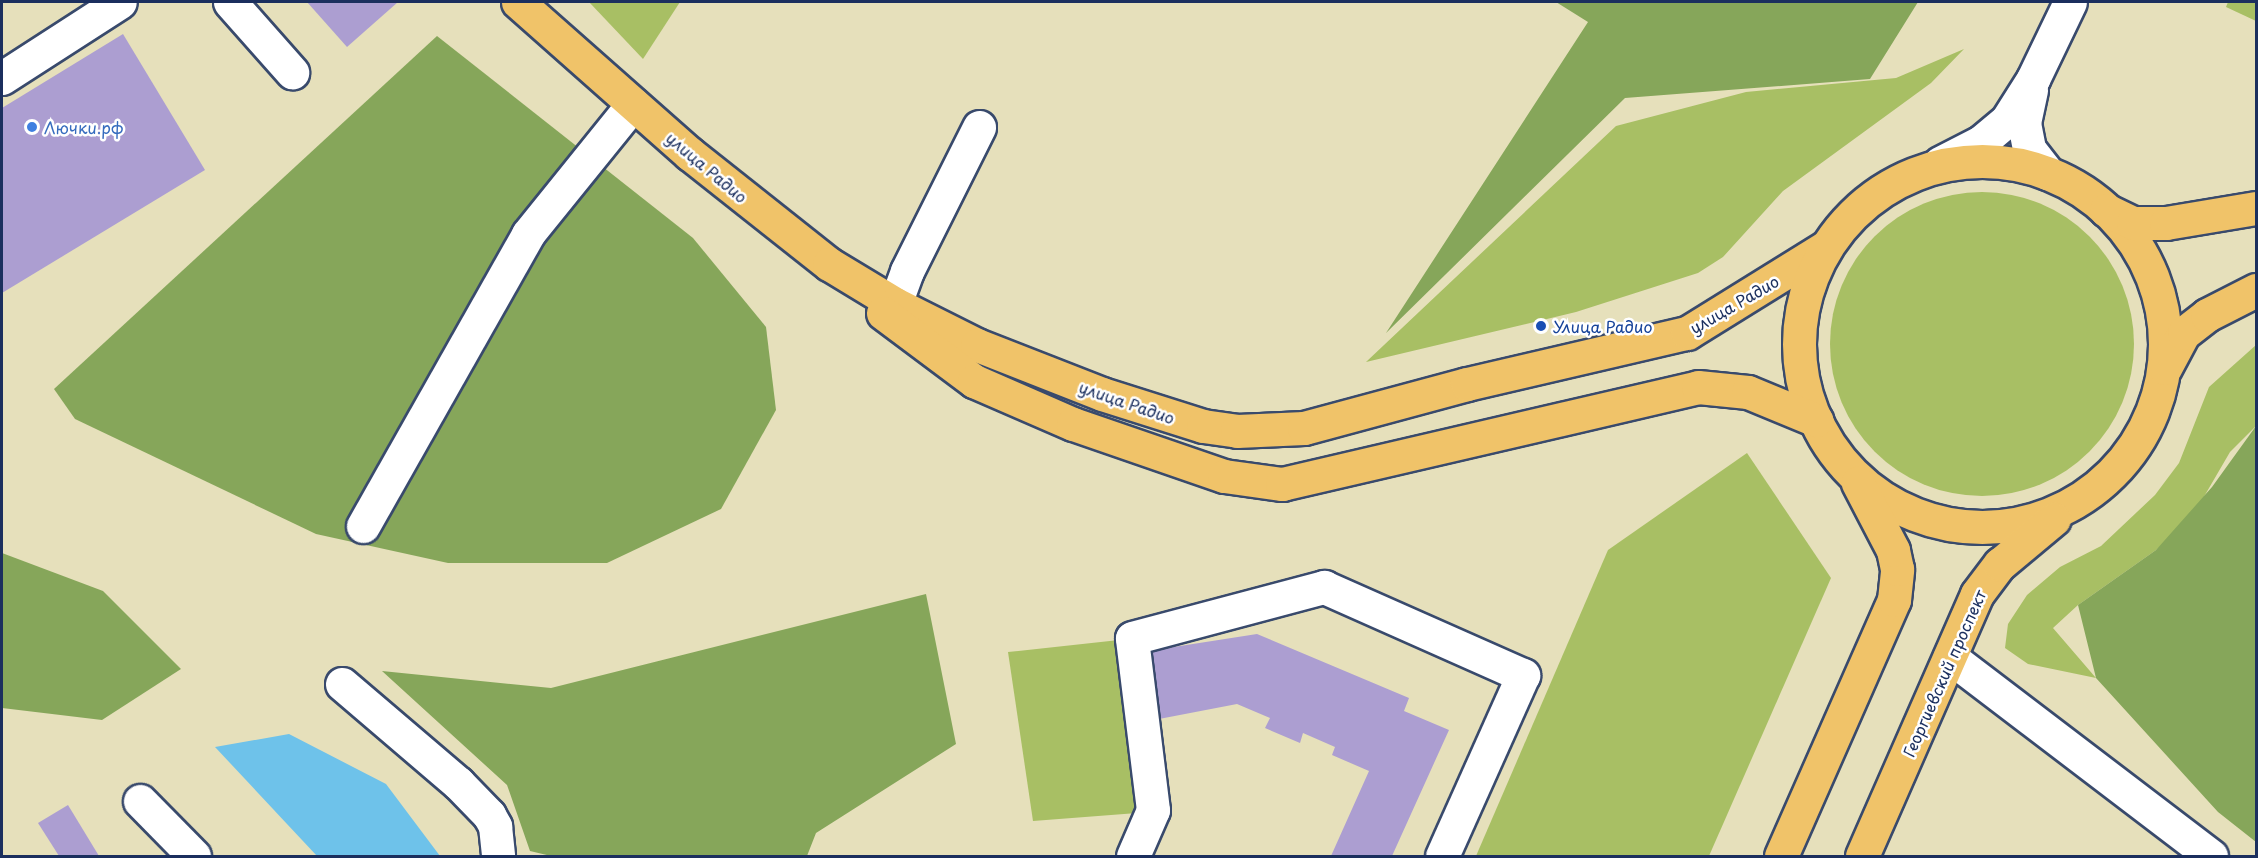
<!DOCTYPE html>
<meta charset="utf-8">
<style>
body{margin:0}
#map{position:relative;width:2258px;height:858px;overflow:hidden;background:#e6e0bb;font-family:"Playpen Sans",sans-serif}
div>[style]{position:absolute}
.green>*{inset:0;background:#a8bf64}
.round{border-radius:50%}
.forest>*{inset:0;background:#86a65a}
.water>*{inset:0;background:#6ec2ea}
.building>*{inset:0;background:#ac9ed1}
.roads{filter:drop-shadow(2px 0 #394a6c) drop-shadow(-2px 0 #394a6c) drop-shadow(0 2px #394a6c) drop-shadow(0 -2px #394a6c)}
.minor>*{height:33px;margin:-16.5px;padding:0 16.5px;transform-origin:16.5px;border-radius:16.5px;background:#fff}
.major>*{height:33px;margin:-16.5px;padding:0 16.5px;transform-origin:16.5px;border-radius:16.5px;background:#f0c369}
.major>.ring{margin:-16.5px;padding:0;box-sizing:content-box;background:none;border:33px solid #f0c369;border-radius:50%}
.dots>*{width:16px;height:16px;translate:-50% -50%;box-sizing:border-box;border:3px solid #fff;border-radius:50%}
span{translate:-50% -50%;white-space:nowrap;text-align:center;line-height:1.15;-webkit-text-stroke:5px #fff;paint-order:stroke}
.shop-label{font-size:16px;color:#366cbe}
.left{translate:0 -50%;text-align:left}
.street-label{font-size:16px;color:#1b2f5e}
.transit-label{font-size:16px;color:#164399}
.frame{position:absolute;inset:0;border:3px solid #1b2f5e;pointer-events:none}
</style>
<div id="map">
<div class="green">
<div style="clip-path:polygon(589px 2px,680px 2px,643px 59px)"></div>
<div style="clip-path:polygon(2228px 2px,2256px 2px,2256px 21px,2226px 7px)"></div>
<div style="clip-path:polygon(1964px 49px,1931px 83px,1783px 191px,1723px 257px,1698px 273px,1576px 312px,1366px 362px,1616px 126px,1746px 92px,1896px 78px)"></div>
<div class="round" style="left:1830px;top:192px;width:304px;height:304px"></div>
<div style="clip-path:polygon(2256px 345px,2256px 426px,2230px 452px,2191px 519px,2156px 550px,2078px 605px,2053px 628px,2096px 678px,2028px 664px,2005px 648px,2008px 624px,2027px 595px,2060px 567px,2101px 546px,2155px 495px,2179px 463px,2209px 387px)"></div>
<div style="clip-path:polygon(1747px 453px,1831px 578px,1709px 856px,1476px 856px,1608px 550px)"></div>
<div style="clip-path:polygon(1119px 640px,1137px 813px,1033px 821px,1008px 652px)"></div>
</div>
<div class="forest">
<div style="clip-path:polygon(1556px 2px,1918px 2px,1870px 79px,1625px 98px,1386px 333px,1588px 22px)"></div>
<div style="clip-path:polygon(437px 36px,693px 238px,766px 327px,776px 410px,721px 509px,607px 563px,448px 563px,316px 534px,75px 419px,54px 389px)"></div>
<div style="clip-path:polygon(2256px 426px,2256px 842px,2218px 812px,2096px 678px,2078px 605px,2156px 550px,2212px 487px)"></div>
<div style="clip-path:polygon(2px 553px,103px 591px,181px 669px,102px 720px,2px 708px)"></div>
<div style="clip-path:polygon(926px 594px,956px 744px,816px 833px,807px 856px,551px 856px,530px 851px,507px 785px,382px 671px,551px 688px)"></div>
</div>
<div class="water">
<div style="clip-path:polygon(289px 734px,386px 784px,440px 856px,317px 856px,215px 747px)"></div>
</div>
<div class="building">
<div style="clip-path:polygon(307px 2px,398px 2px,347px 47px)"></div>
<div style="clip-path:polygon(123px 34px,205px 170px,2px 293px,2px 108px)"></div>
<div style="clip-path:polygon(1257px 634px,1409px 698px,1404px 711px,1449px 730px,1392px 856px,1331px 856px,1369px 771px,1332px 755px,1335px 747px,1303px 733px,1300px 743px,1265px 728px,1270px 718px,1237px 704px,1159px 719px,1148px 651px)"></div>
<div style="clip-path:polygon(68px 805px,99px 856px,59px 856px,38px 823px)"></div>
</div>
<div class="roads">
<div class="minor">
<div style="left:230px;top:2px;width:94px;rotate:48.5deg"></div>
<div style="left:2px;top:78px;width:140px;rotate:-32.8deg"></div>
<div style="left:2031px;top:90px;width:34px;rotate:102deg"></div>
<div style="left:2024px;top:123px;width:26px;rotate:79deg"></div>
<div style="left:2029px;top:149px;width:31px;rotate:52deg"></div>
<div style="left:1940px;top:163px;width:46px;rotate:-27.1deg"></div>
<div style="left:1981px;top:142px;width:34px;rotate:-40deg"></div>
<div style="left:2007px;top:120px;width:49px;rotate:-57.6deg"></div>
<div style="left:2033px;top:79px;width:85px;rotate:-64.3deg"></div>
<div style="left:895px;top:304px;width:35px;rotate:-70deg"></div>
<div style="left:907px;top:271px;width:161px;rotate:-63.4deg"></div>
<div style="left:363px;top:526px;width:335px;rotate:-60.5deg"></div>
<div style="left:528px;top:234px;width:167px;rotate:-51.1deg"></div>
<div style="left:1950px;top:657px;width:328px;rotate:37.3deg"></div>
<div style="left:342px;top:684px;width:153px;rotate:40.5deg"></div>
<div style="left:458px;top:783px;width:45px;rotate:45.9deg"></div>
<div style="left:489px;top:815px;width:13px;rotate:61deg"></div>
<div style="left:495px;top:826px;width:30px;rotate:84deg"></div>
<div style="left:140px;top:801px;width:77px;rotate:45.5deg"></div>
<div style="left:1133px;top:856px;width:50px;rotate:-66.5deg"></div>
<div style="left:1153px;top:810px;width:173px;rotate:-97deg"></div>
<div style="left:1132px;top:638px;width:199px;rotate:-14.9deg"></div>
<div style="left:1324px;top:587px;width:218px;rotate:23.9deg"></div>
<div style="left:1523px;top:675px;width:198px;rotate:114.1deg"></div>
</div>
<div class="major">
<div style="left:518px;top:2px;width:230px;rotate:41.5deg"></div>
<div style="left:690px;top:154px;width:177px;rotate:38.4deg"></div>
<div style="left:829px;top:264px;width:77px;rotate:31.2deg"></div>
<div style="left:895px;top:304px;width:92px;rotate:26.6deg"></div>
<div style="left:977px;top:345px;width:134px;rotate:21.4deg"></div>
<div style="left:1102px;top:394px;width:106px;rotate:17.6deg"></div>
<div style="left:1203px;top:426px;width:34px;rotate:8deg"></div>
<div style="left:1237px;top:431px;width:67px;rotate:-2.6deg"></div>
<div style="left:1304px;top:428px;width:169px;rotate:-15.1deg"></div>
<div style="left:1467px;top:384px;width:226px;rotate:-13.1deg"></div>
<div style="left:1687px;top:333px;width:161px;rotate:-31.8deg"></div>
<div class="ring" style="left:1799px;top:161px;width:333px;height:333px"></div>
<div style="left:2106px;top:210px;width:30px;rotate:26deg"></div>
<div style="left:2133px;top:223px;width:33px"></div>
<div style="left:2166px;top:223px;width:91px;rotate:-9.5deg"></div>
<div style="left:883px;top:313px;width:114px;rotate:36.8deg"></div>
<div style="left:974px;top:381px;width:108px;rotate:23.5deg"></div>
<div style="left:1073px;top:424px;width:160px;rotate:19deg"></div>
<div style="left:1224px;top:476px;width:59px;rotate:7.9deg"></div>
<div style="left:1282px;top:484px;width:427px;rotate:-13.1deg"></div>
<div style="left:1698px;top:387px;width:50px;rotate:5.7deg"></div>
<div style="left:1748px;top:392px;width:74px;rotate:22.4deg"></div>
<div style="left:2165px;top:368px;width:40px;rotate:-62deg"></div>
<div style="left:2184px;top:333px;width:29px;rotate:-38deg"></div>
<div style="left:2207px;top:315px;width:55px;rotate:-27deg"></div>
<div style="left:1781px;top:856px;width:280px;rotate:-66.2deg"></div>
<div style="left:1894px;top:600px;width:31px;rotate:-84deg"></div>
<div style="left:1897px;top:569px;width:19px;rotate:-102deg"></div>
<div style="left:1893px;top:550px;width:76px;rotate:-117.6deg"></div>
<div style="left:1862px;top:856px;width:286px;rotate:-66.3deg"></div>
<div style="left:1977px;top:594px;width:38px;rotate:-53deg"></div>
<div style="left:2000px;top:564px;width:70px;rotate:-39.8deg"></div>
</div>
</div>
<div class="dots">
<div style="left:32px;top:127px;background:#3f7fe0"></div>
<div style="left:1541px;top:326px;background:#1a4fb4"></div>
</div>
<div class="shop-label">
<span class="left" style="left:44px;top:127px">Лючки.рф</span>
</div>
<div class="street-label">
<span style="left:707px;top:167px;rotate:40deg">улица Радио</span>
<span style="left:1734px;top:304px;rotate:-30deg">улица Радио</span>
<span style="left:1127px;top:402px;rotate:19deg">улица Радио</span>
<span style="left:1944px;top:673px;rotate:-66deg">Георгиевский проспект</span>
</div>
<div class="transit-label">
<span class="left" style="left:1553px;top:326px">Улица Радио</span>
</div>
<div class="frame"></div>
</div>
